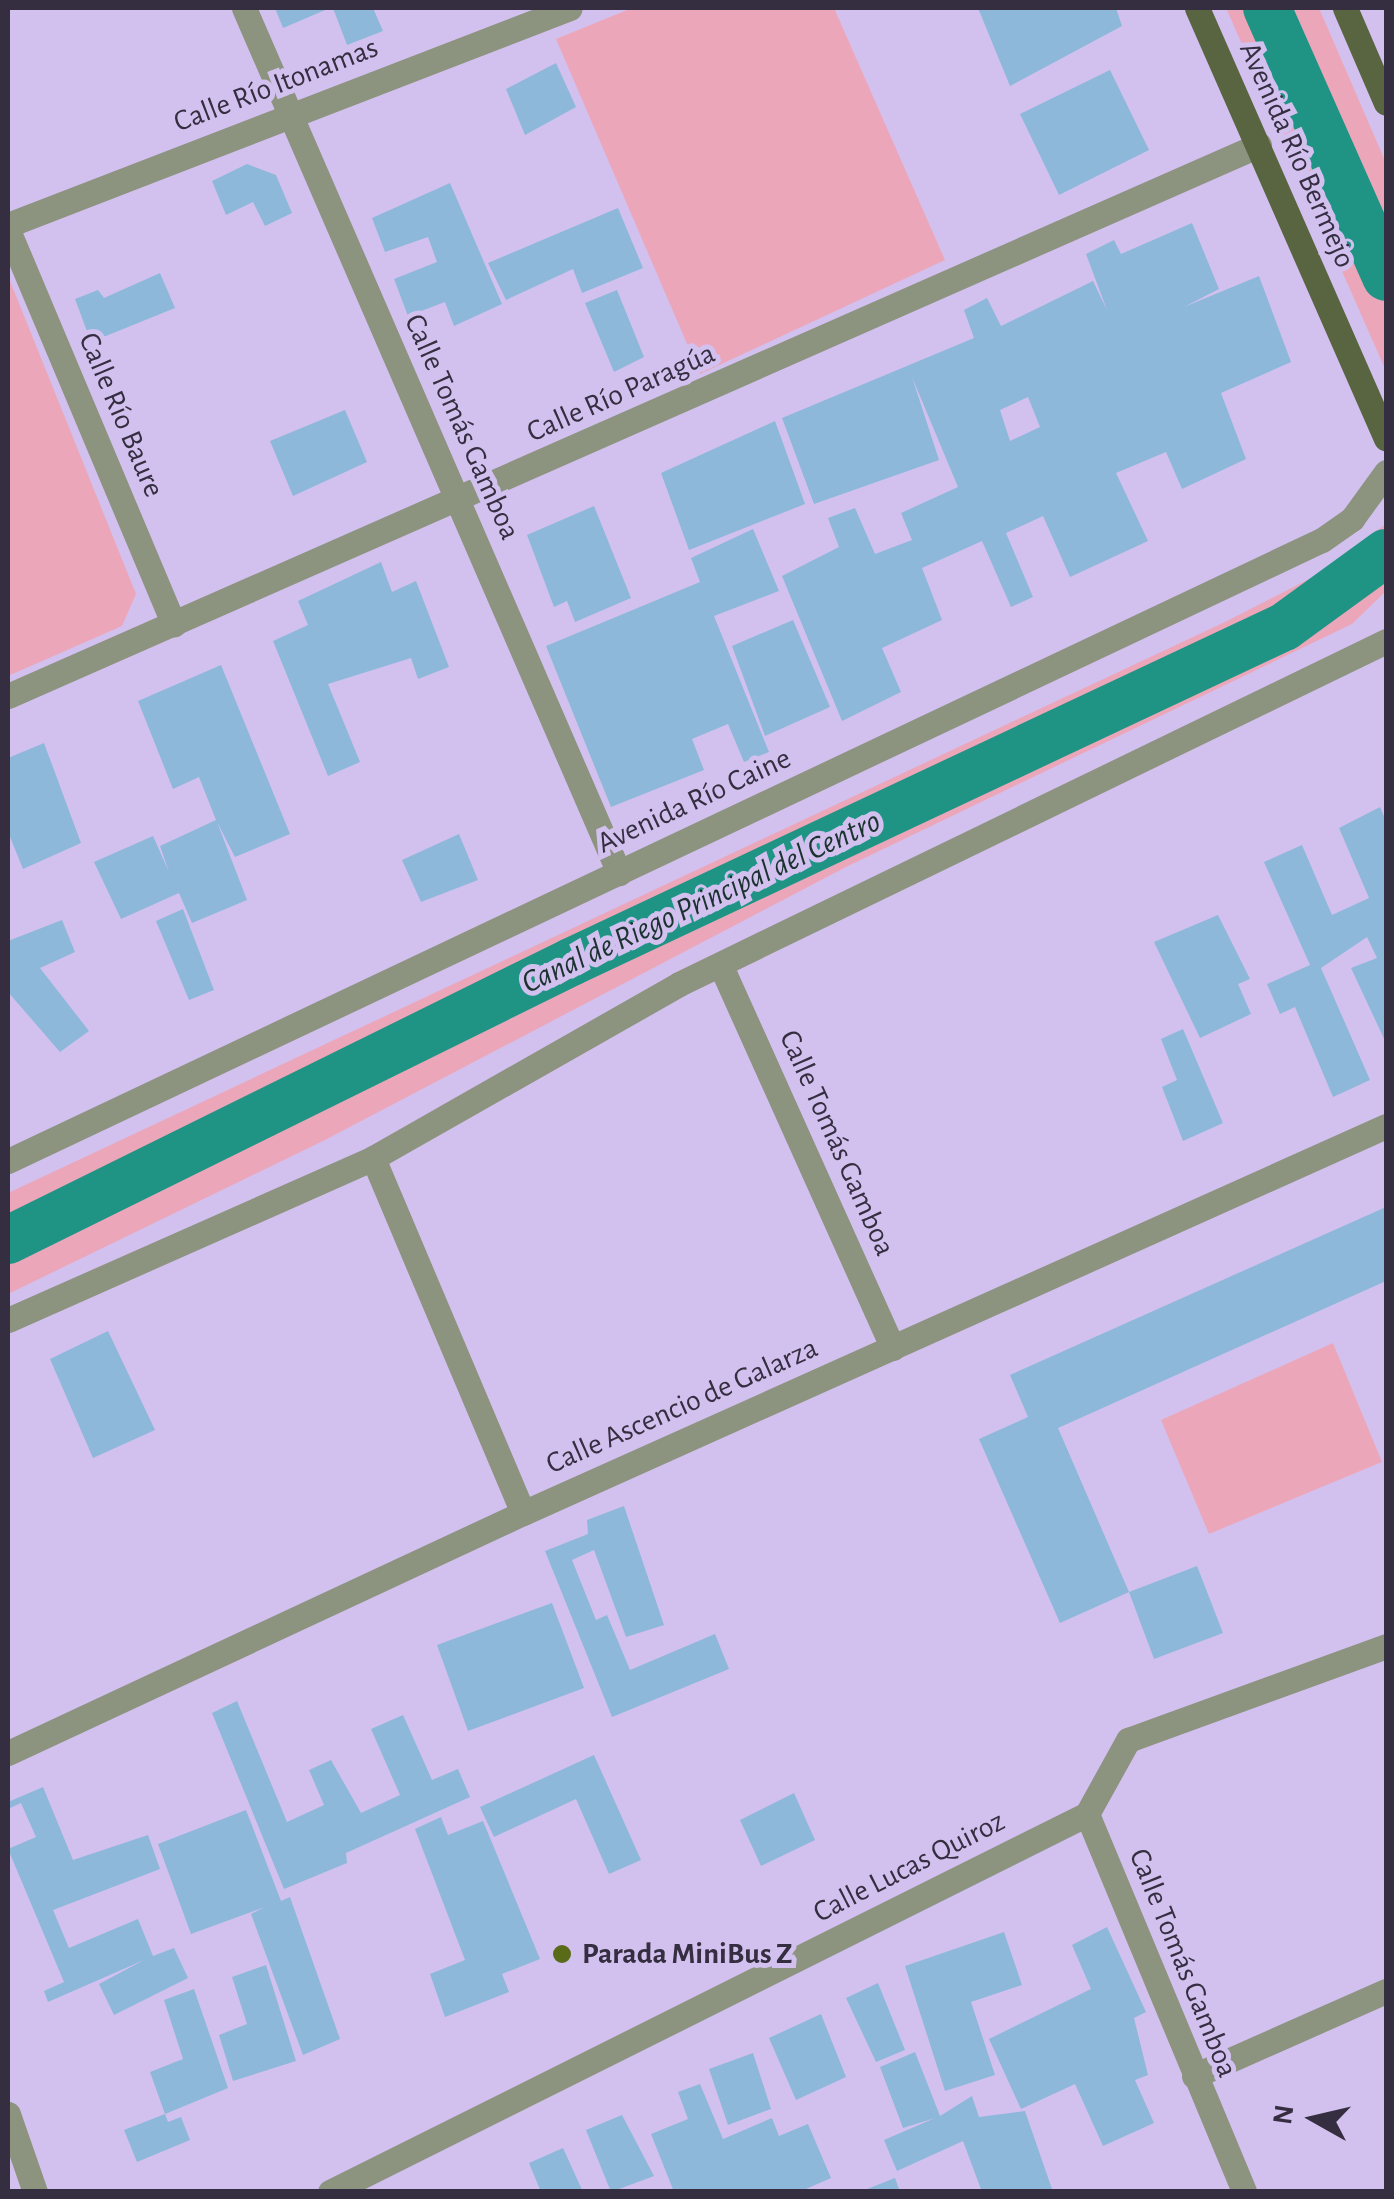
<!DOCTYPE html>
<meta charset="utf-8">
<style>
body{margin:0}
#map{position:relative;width:1394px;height:2199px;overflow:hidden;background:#d2c1ef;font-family:"Alegreya Sans",sans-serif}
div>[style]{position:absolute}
.green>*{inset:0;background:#eca6b9}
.canal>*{height:48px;margin:-24px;padding:0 24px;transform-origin:24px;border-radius:24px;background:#1f9485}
.building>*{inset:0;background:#8db8d9}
.street>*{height:25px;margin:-12.5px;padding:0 12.5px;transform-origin:12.5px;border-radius:12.5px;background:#8c937f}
.primary>*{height:25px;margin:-12.5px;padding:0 12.5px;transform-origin:12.5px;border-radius:12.5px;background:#596440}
.dots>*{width:28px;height:28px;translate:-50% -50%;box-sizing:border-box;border:5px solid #d2c1ef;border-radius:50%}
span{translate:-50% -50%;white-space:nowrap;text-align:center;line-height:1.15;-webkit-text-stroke:10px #d2c1ef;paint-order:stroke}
.street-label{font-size:30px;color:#352e40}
.poi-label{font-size:30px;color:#352e40;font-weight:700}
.left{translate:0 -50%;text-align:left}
.water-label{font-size:32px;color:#1b332f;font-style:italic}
.frame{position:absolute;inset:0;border:10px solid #352e40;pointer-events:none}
.north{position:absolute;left:1264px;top:2069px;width:100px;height:100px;-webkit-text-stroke:8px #d2c1ef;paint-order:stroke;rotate:278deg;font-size:28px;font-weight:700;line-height:40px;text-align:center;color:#352e40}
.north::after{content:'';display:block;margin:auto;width:35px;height:45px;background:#352e40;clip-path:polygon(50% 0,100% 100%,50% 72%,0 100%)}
</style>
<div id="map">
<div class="green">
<div style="clip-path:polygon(632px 8px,834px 8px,945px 260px,700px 374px,556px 39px)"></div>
<div style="clip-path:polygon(1226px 8px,1319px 8px,1386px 163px,1386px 371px)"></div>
<div style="clip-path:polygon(8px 276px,136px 594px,122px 626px,8px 676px)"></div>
<div style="clip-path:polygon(1386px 524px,1386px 591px,1352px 624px,848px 866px,325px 1140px,8px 1294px,8px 1193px,1225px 622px,1311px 578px)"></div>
<div style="clip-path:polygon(1333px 1343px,1382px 1462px,1209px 1534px,1161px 1420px)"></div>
</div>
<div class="canal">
<div style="left:1267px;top:8px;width:294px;rotate:66.1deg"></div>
<div style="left:8px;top:1240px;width:628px;rotate:-26.28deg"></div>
<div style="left:571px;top:962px;width:788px;rotate:-25.17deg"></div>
<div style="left:1284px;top:627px;width:126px;rotate:-36deg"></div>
</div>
<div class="building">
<div style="clip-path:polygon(275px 8px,330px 8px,283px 28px)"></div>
<div style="clip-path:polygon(333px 8px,373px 8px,383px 31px,347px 45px)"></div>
<div style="clip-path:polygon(978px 8px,1116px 8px,1122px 26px,1010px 86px)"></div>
<div style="clip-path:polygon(556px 63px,576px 107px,525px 135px,506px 89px)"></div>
<div style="clip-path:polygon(1110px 70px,1149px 150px,1059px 195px,1020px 114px)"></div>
<div style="clip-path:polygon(247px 164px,276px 175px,292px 213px,265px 226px,253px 202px,226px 215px,212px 181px)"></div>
<div style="clip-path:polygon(450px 183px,502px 304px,454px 326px,445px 302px,408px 316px,394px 279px,437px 262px,428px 237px,385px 252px,372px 218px)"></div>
<div style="clip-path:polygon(618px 208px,643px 268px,582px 293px,573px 269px,506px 300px,488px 263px)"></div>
<div style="clip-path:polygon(evenodd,1192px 223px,1219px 289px,1184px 307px,1259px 276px,1291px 362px,1221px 393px,1246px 459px,1182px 489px,1166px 452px,1116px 473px,1148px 541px,1070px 577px,1043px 516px,1006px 533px,1033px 597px,1011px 607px,982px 541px,922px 568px,942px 620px,882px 648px,901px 692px,842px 721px,782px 576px,839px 547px,828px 518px,855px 508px,875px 554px,912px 540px,901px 513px,958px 487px,912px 377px,939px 460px,814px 504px,782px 418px,974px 338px,964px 310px,987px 298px,1001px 326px,1093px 281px,1107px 310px,1086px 254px,1114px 240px,1121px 254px,1192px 223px,1028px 397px,1040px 427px,1010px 441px,1000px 410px,1028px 397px)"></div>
<div style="clip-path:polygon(160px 273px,175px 308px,91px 342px,75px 299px,98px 290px,104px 298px)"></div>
<div style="clip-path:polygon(617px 290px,644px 357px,614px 372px,585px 303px)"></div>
<div style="clip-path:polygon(345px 410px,367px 462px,293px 496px,270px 441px)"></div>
<div style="clip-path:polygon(775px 421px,805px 504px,689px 550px,661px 473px)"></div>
<div style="clip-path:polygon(594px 506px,631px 598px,575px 622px,567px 601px,554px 607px,527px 535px)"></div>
<div style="clip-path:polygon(753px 529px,779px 591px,714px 616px,769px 752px,744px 762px,728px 724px,692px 739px,704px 770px,611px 807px,546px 646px,700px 582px,691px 558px)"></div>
<div style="clip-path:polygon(381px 562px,392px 592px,416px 581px,449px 667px,418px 679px,411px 658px,328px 684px,360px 762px,328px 776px,273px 641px,308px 625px,298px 601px)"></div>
<div style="clip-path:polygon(793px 620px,830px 707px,765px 736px,732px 646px)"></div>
<div style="clip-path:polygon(221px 665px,290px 834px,235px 857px,217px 822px,247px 900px,192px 923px,179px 893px,121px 919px,94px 862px,153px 836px,169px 872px,160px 846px,216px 820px,199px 777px,173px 789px,138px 701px)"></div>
<div style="clip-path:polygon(44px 743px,81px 843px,23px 869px,8px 832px,8px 758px)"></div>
<div style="clip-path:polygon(1380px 807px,1386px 821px,1386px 1043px,1351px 968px,1377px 958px,1367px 937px,1321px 968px,1370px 1080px,1333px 1097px,1295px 1007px,1280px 1014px,1267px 984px,1310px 965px,1264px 862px,1302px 845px,1332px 915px,1369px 898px,1339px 828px)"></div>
<div style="clip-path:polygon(459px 834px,478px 880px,421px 902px,402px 860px)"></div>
<div style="clip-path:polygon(183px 909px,214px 990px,189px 1000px,156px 921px)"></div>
<div style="clip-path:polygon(1218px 915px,1250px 979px,1238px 984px,1251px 1014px,1200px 1038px,1154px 942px)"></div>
<div style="clip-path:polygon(62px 920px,75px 952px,40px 968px,89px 1031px,60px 1052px,8px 992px,8px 941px)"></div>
<div style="clip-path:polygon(1183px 1029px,1223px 1123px,1183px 1141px,1162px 1087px,1177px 1080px,1161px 1039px)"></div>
<div style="clip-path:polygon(1386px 1207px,1386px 1281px,1058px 1428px,1129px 1592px,1060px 1623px,979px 1439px,1028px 1417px,1010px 1375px)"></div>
<div style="clip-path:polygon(108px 1331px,155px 1430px,93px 1458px,50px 1359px)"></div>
<div style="clip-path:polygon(624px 1506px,664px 1625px,626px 1637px,594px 1550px,572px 1560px,596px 1620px,607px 1615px,630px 1670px,715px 1634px,729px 1669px,612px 1717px,545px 1551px,588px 1534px,587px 1520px)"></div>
<div style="clip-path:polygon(1197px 1566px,1223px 1633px,1154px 1659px,1129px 1592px)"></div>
<div style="clip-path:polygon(552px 1603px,584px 1688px,468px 1731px,437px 1645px)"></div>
<div style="clip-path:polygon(237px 1701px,287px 1822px,324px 1805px,309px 1770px,331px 1760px,361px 1813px,400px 1795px,371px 1729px,403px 1715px,432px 1780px,458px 1769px,470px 1797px,346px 1853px,347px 1863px,284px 1889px,212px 1713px)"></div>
<div style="clip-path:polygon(594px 1755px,641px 1860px,609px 1874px,576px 1799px,494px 1837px,480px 1807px)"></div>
<div style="clip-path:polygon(43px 1787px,73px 1860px,148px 1835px,160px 1869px,53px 1910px,69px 1948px,138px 1919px,153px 1956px,174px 1948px,188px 1978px,114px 2015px,99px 1984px,144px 1960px,48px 2002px,44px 1991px,64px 1982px,8px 1849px,36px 1837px,21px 1803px,8px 1809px,8px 1802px)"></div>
<div style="clip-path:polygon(794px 1793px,815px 1840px,761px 1866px,740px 1820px)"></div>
<div style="clip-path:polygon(246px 1810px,281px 1901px,290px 1897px,340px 2039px,303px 2055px,251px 1914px,265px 1907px,191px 1934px,158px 1844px)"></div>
<div style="clip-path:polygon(441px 1817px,448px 1835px,483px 1821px,540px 1959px,502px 1974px,509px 1992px,445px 2017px,430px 1974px,465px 1960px,415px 1829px)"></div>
<div style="clip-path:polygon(1107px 1927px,1146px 2012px,1134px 2018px,1148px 2075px,1135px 2080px,1154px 2123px,1103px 2146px,1075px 2084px,1021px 2109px,989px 2039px,1091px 1989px,1072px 1945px)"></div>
<div style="clip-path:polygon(1004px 1932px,1022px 1985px,971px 2002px,995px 2075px,945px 2091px,905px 1966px)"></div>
<div style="clip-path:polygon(266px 1965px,296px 2061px,233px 2081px,219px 2035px,247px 2024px,232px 1977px)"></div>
<div style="clip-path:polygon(878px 1983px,905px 2050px,876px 2062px,846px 1998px)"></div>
<div style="clip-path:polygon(194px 1989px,228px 2088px,165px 2114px,150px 2072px,183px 2059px,164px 2000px)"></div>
<div style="clip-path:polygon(821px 2014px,846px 2077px,796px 2100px,769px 2038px)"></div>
<div style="clip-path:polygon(915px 2052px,940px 2116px,972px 2096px,979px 2117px,1025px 2111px,1053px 2192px,982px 2192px,963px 2141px,897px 2171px,884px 2140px,935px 2118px,903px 2128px,880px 2067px)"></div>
<div style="clip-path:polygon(753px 2053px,771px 2109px,728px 2125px,709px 2069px)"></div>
<div style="clip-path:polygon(700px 2084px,723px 2139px,772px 2118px,779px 2136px,808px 2124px,831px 2178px,799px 2192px,674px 2192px,651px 2134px,688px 2119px,678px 2092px)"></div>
<div style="clip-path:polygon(165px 2114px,168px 2122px,181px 2117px,190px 2140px,137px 2162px,124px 2130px)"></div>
<div style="clip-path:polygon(622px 2115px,654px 2176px,611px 2192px,586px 2130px)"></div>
<div style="clip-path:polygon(563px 2148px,583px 2192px,541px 2192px,529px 2163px)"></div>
<div style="clip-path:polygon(895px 2178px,900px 2192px,862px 2192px,862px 2191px)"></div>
</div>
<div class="street">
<div style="left:244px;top:8px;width:943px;rotate:66.56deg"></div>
<div style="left:8px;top:225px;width:602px;rotate:-21.11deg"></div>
<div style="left:8px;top:230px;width:428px;rotate:67.2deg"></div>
<div style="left:8px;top:696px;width:1367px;rotate:-23.77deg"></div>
<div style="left:721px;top:966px;width:419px;rotate:65.8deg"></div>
<div style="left:373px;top:1158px;width:385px;rotate:67.1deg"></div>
<div style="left:8px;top:1161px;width:1453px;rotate:-25.3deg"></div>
<div style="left:1322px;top:540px;width:37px;rotate:-35deg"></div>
<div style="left:1352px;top:519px;width:58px;rotate:-54.1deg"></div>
<div style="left:8px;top:1320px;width:399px;rotate:-23.9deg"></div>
<div style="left:373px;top:1158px;width:352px;rotate:-29.6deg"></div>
<div style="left:679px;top:984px;width:786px;rotate:-25.88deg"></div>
<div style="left:8px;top:1753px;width:568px;rotate:-24.99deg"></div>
<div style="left:523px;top:1513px;width:946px;rotate:-24.15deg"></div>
<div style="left:1087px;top:1814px;width:409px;rotate:67.4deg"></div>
<div style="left:1194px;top:2076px;width:210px;rotate:-23.9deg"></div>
<div style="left:8px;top:2114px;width:83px;rotate:70.9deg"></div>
<div style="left:330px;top:2192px;width:846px;rotate:-26.53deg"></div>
<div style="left:1087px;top:1814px;width:85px;rotate:-61deg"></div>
<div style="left:1128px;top:1740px;width:275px;rotate:-20deg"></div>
</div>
<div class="primary">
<div style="left:1197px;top:8px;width:470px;rotate:66.3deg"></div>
<div style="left:1345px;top:8px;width:103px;rotate:66.7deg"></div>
</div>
<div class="dots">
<div style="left:562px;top:1954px;background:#596b18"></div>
</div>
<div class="street-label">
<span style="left:276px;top:85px;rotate:-21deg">Calle Río Itonamas</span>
<span style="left:1297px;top:155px;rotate:66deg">Avenida Río Bermejo</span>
<span style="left:621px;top:393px;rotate:-24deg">Calle Río Paragúa</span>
<span style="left:121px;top:415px;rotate:67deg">Calle Río Baure</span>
<span style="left:462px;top:427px;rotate:66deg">Calle Tomás Gamboa</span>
<span style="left:694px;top:801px;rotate:-25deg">Avenida Río Caine</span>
<span style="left:837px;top:1143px;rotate:66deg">Calle Tomás Gamboa</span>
<span style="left:682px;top:1406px;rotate:-24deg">Calle Ascencio de Galarza</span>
<span style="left:909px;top:1867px;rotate:-27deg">Calle Lucas Quiroz</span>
<span style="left:1183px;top:1963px;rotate:68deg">Calle Tomás Gamboa</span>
</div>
<div class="poi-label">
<span class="left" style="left:582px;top:1954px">Parada MiniBus Z</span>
</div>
<div class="water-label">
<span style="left:701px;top:902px;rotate:-25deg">Canal de Riego Principal del Centro</span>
</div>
<div class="frame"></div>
<div class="north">N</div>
</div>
